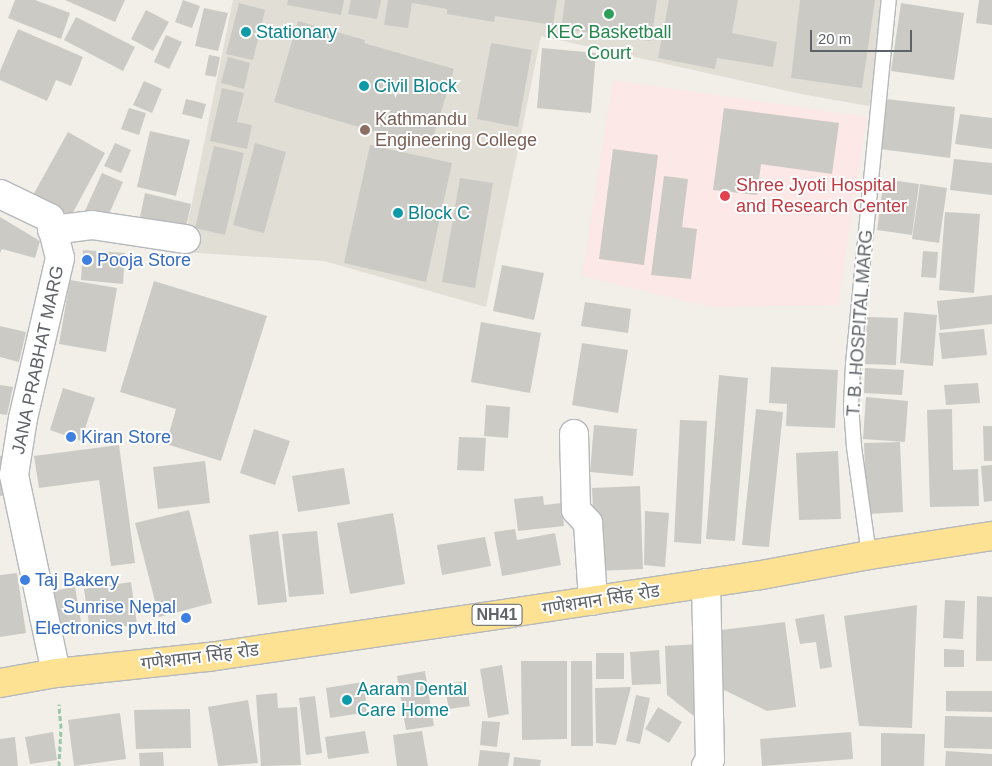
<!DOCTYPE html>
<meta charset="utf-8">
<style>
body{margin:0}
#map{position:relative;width:992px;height:766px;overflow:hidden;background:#f1efe8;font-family:Arial,"Noto Sans Devanagari",sans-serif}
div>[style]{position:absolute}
.education>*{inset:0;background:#e1ded6}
.medical>*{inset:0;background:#fce8e6}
.building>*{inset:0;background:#cccac5}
.path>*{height:3px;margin-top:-1.5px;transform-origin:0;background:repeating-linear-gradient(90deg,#9cc7a9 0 5px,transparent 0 7.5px)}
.roads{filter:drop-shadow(1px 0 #b5b8bc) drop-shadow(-1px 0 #b5b8bc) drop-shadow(0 1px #b5b8bc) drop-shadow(0 -1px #b5b8bc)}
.lane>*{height:14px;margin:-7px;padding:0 7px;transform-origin:7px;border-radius:7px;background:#fff}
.street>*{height:28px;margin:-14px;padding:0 14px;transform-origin:14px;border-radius:14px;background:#fff}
.highway>*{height:28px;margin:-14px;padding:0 14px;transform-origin:14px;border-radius:14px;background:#fde293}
.dots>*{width:14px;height:14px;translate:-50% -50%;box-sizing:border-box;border:2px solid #fff;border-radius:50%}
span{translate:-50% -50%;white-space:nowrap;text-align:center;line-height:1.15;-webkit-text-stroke:4px #fff;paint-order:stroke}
.shield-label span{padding:1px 4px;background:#fff;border:1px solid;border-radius:4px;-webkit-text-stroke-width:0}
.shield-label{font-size:16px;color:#5f6368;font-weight:700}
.culture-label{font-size:18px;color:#0d838f}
.left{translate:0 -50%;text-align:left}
.leisure-label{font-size:18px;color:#27864d}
.education-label{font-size:18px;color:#785e54}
.health-label{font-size:18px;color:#be3a42}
.shop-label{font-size:18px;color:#366cbe}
.right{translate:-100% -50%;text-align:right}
.street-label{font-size:18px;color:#5f6368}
.scale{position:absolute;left:810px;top:30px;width:102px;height:22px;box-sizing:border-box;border:2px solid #5f6368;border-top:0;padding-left:6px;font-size:15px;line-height:18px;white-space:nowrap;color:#5f6368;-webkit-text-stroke:4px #fff;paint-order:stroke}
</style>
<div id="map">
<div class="education">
<div style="clip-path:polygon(233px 0,890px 0,869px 106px,801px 94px,541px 36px,486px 307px,324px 261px,182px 252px)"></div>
</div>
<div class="medical">
<div style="clip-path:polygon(613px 80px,867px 117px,838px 305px,711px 307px,582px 276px)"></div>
</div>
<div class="building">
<div style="clip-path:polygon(15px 0,35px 0,70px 13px,61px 39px,8px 18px)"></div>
<div style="clip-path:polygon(65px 0,125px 0,115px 22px)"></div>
<div style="clip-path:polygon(183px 0,200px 6px,192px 28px,175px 22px)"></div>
<div style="clip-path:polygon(288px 0,344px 0,341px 15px,287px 5px)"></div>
<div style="clip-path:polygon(351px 0,381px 0,377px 19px,348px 14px)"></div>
<div style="clip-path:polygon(388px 0,557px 0,553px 25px,495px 16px,494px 22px,447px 14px,447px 9px,412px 3px,408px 28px,384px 25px)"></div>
<div style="clip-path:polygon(565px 0,657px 0,651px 41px,561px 29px)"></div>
<div style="clip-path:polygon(669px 0,738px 0,732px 33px,777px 42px,773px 67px,717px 58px,715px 69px,658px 58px)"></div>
<div style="clip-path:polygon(800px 0,875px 0,862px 88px,791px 78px)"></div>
<div style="clip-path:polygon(979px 0,992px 0,992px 25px,976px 23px)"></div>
<div style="clip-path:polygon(239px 3px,265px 10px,253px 60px,226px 54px)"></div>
<div style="clip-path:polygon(901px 3px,964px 13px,954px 80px,891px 71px)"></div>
<div style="clip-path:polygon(204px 8px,228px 13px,218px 51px,195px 46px)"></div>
<div style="clip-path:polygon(146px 10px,169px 22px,153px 51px,131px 39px)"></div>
<div style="clip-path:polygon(76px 17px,135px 47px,123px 71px,64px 40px)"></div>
<div style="clip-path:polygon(298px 21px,365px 40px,364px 43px,454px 69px,430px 148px,274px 102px)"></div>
<div style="clip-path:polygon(18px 29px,83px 57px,71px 86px,56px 80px,47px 101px,0 80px,0 71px)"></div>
<div style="clip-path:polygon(166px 35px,182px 42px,169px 69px,154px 62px)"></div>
<div style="clip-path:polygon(491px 43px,532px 50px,518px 127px,477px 119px)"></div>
<div style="clip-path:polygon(542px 48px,596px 53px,591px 113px,537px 108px)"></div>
<div style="clip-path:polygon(209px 55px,220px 57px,216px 77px,205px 75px)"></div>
<div style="clip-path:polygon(228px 57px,250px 63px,244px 89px,221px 83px)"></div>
<div style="clip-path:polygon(144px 81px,162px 89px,152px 113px,133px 105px)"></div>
<div style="clip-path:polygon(222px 88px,244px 93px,237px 122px,252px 125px,247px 149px,210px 141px)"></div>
<div style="clip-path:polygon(186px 99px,206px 104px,202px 119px,182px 114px)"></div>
<div style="clip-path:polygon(886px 99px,955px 107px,950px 158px,880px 149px)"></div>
<div style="clip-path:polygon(129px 108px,146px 113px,139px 135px,121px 129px)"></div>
<div style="clip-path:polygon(724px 108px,839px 123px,832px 174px,761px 164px,757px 195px,713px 190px)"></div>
<div style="clip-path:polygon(960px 114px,992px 118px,992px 149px,955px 144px)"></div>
<div style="clip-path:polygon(150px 131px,190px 140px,176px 196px,137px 187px)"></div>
<div style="clip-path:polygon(68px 132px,105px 153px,70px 218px,32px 197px)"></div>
<div style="clip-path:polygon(115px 143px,131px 150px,121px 173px,104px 166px)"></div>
<div style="clip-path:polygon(255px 143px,286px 152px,264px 233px,233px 225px)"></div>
<div style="clip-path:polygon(370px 145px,452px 163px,426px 282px,344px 263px)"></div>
<div style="clip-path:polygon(214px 146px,244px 153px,225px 235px,195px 228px)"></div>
<div style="clip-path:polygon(613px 149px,658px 155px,644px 265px,599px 259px)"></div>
<div style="clip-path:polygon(954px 159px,992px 163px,992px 195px,950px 190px)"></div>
<div style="clip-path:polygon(102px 173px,123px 182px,105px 223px,84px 213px)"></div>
<div style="clip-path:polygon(664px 176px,688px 179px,682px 227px,697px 229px,691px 279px,651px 275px)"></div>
<div style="clip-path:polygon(460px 178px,493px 183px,475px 288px,442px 282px)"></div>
<div style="clip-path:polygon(884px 179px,919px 184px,912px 235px,877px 230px)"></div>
<div style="clip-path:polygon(920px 184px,947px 188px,939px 243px,912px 239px)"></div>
<div style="clip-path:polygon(145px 193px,191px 204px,186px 227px,140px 217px)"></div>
<div style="clip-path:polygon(945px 212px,980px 214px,974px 293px,939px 290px)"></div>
<div style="clip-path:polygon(0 217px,40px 241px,35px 258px,2px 249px,0 253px)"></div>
<div style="clip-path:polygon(83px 250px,125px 253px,123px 284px,81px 280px)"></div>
<div style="clip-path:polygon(923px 251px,938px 252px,936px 278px,921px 277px)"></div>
<div style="clip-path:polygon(502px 265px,544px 273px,534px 320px,493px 311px)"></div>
<div style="clip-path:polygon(70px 280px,117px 288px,106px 352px,59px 344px)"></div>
<div style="clip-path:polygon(154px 281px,267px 316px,221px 461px,166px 444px,176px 409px,120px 392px)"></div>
<div style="clip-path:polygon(992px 295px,992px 324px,940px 330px,937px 301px)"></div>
<div style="clip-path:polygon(585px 302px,631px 309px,628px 333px,581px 326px)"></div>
<div style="clip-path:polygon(904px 312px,937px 315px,933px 366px,900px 363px)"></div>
<div style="clip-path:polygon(867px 317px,898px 318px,896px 365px,865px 364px)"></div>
<div style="clip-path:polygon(481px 322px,541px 333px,530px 393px,471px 382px)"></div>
<div style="clip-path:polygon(0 326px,26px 332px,19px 362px,0 357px)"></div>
<div style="clip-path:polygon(984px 329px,987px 355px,942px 359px,939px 333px)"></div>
<div style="clip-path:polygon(582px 343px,628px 350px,618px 413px,572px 405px)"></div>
<div style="clip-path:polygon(771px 367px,838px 370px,835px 428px,786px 426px,787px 404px,769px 403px)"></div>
<div style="clip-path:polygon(865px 368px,904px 370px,902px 395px,864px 393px)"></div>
<div style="clip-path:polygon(719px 375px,748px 378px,735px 541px,706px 539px)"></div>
<div style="clip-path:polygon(978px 383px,980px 403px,946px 405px,944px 385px)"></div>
<div style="clip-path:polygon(0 385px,13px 387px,7px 415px,0 414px)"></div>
<div style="clip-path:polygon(63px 388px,95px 398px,81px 441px,50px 430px)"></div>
<div style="clip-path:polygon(866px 397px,908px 401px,905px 442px,863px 439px)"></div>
<div style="clip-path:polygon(486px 405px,510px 407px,508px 438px,484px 436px)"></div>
<div style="clip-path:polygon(756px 409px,783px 412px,769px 547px,742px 545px)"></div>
<div style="clip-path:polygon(952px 409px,953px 470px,978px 469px,979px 506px,930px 507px,927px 410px)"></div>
<div style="clip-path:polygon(680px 420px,707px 421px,701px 544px,674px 542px)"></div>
<div style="clip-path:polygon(594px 425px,637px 429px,633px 476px,590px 472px)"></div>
<div style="clip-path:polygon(983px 426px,992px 426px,992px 461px,984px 461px)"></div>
<div style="clip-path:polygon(254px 429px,290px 441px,275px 485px,240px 473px)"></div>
<div style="clip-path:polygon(459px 437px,486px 438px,484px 471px,457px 470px)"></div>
<div style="clip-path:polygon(900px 442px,903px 512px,867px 514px,864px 443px)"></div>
<div style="clip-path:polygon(119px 445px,135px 563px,111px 566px,99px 480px,39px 488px,34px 456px)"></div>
<div style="clip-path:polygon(838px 451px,841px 519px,799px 520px,796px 453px)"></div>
<div style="clip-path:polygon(0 456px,2px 456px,6px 495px,0 496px)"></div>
<div style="clip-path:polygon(205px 461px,210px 503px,158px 509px,153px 467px)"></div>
<div style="clip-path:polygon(992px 465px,992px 501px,984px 502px,981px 466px)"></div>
<div style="clip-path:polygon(344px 468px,350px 504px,298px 512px,292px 476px)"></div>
<div style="clip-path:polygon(640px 486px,643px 569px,596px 571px,592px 488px)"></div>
<div style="clip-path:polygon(543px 496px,544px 505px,561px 503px,564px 526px,518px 531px,514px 499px)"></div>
<div style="clip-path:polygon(189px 510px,212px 603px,159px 617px,135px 523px)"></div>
<div style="clip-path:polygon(645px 511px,669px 513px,665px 567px,644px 565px)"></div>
<div style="clip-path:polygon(393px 513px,405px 584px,350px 594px,337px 523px)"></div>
<div style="clip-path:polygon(515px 529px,517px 540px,555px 533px,561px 565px,502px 576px,494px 532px)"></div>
<div style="clip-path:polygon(278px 531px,287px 602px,258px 605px,249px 535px)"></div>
<div style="clip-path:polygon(317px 531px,324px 594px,289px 597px,282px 534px)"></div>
<div style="clip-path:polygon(485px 537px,491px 566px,442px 575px,437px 545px)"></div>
<div style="clip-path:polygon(17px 573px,26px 633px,0 637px,0 575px)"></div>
<div style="clip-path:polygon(131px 582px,137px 625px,90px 630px,84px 589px)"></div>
<div style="clip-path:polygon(75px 587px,81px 622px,57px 626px,52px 591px)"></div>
<div style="clip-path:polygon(977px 596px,992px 597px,992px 661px,976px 661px)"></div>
<div style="clip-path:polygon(945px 600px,965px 601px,963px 639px,943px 638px)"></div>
<div style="clip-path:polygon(917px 605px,912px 728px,859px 726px,844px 616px)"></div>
<div style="clip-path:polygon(824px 614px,832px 667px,820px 669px,816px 642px,800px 644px,795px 619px)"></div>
<div style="clip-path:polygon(785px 622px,796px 707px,767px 711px,720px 688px,713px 631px)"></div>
<div style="clip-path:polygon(699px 644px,700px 721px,667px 695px,665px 646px)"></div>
<div style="clip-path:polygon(944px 649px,964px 650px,964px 667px,944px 667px)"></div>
<div style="clip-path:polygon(659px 650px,661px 684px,632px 685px,630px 652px)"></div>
<div style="clip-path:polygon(596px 653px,624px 653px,624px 679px,596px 679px)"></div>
<div style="clip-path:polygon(521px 661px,567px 661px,567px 739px,522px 740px)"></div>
<div style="clip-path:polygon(571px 661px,592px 661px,593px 746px,571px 746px)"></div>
<div style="clip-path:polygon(502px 665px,509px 714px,488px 718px,480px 669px)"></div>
<div style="clip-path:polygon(425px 671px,434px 726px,406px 730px,397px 676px)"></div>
<div style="clip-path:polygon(466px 681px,470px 706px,449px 709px,444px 684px)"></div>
<div style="clip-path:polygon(363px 682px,368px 712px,330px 718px,326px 688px)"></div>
<div style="clip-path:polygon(631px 687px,616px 745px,596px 743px,595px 688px)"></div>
<div style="clip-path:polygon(946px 691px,992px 691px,992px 712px,946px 711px)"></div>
<div style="clip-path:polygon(277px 693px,278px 708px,297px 707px,301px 765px,261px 766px,256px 695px)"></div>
<div style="clip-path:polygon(636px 695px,650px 698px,640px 744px,626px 741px)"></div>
<div style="clip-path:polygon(315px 696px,322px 753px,306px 755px,299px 698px)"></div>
<div style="clip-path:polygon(248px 700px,258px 763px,218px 766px,208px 707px)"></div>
<div style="clip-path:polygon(658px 707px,682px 722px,669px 743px,645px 729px)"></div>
<div style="clip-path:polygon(190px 709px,191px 748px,136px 749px,134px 710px)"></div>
<div style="clip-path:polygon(120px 713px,126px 759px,74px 766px,68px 720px)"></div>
<div style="clip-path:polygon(945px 716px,992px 717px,992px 749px,944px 748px)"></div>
<div style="clip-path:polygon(482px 721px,500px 722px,497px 747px,480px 745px)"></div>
<div style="clip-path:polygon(365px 731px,369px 753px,328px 759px,325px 737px)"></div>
<div style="clip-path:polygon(422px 731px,428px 766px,397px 766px,393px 735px)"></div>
<div style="clip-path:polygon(53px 732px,57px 760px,30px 764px,25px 737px)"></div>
<div style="clip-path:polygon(851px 732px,853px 759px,762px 766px,760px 739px)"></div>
<div style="clip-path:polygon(881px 733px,925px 734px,924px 766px,881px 766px)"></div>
<div style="clip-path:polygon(15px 737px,18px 766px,0 766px,0 739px)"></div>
<div style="clip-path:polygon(480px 750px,510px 753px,508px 766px,478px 766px)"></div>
<div style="clip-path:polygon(946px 751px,992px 754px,992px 766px,945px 766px)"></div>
<div style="clip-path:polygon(163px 752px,164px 766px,140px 766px,139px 753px)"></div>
<div style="clip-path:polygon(514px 757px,541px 760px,540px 766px,513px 766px)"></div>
</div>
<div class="path">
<div style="left:59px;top:766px;width:38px;rotate:-87deg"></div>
<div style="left:61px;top:728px;width:24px;rotate:-95deg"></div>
</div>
<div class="roads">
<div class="lane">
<div style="left:869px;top:555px;width:109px;rotate:-97.9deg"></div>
<div style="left:854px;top:447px;width:42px;rotate:-94.1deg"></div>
<div style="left:851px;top:405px;width:41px;rotate:-87.2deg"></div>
<div style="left:853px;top:364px;width:366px;rotate:-84.4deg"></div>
</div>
<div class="street">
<div style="left:0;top:194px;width:55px;rotate:25.6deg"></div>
<div style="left:50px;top:218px;width:41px;rotate:76deg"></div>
<div style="left:60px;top:258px;width:164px;rotate:103deg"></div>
<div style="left:23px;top:418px;width:58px;rotate:99deg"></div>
<div style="left:14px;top:475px;width:202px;rotate:78deg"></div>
<div style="left:52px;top:230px;width:40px;rotate:-7.1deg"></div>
<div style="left:92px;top:225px;width:95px;rotate:8.5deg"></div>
<div style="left:574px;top:434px;width:76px;rotate:88.5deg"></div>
<div style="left:576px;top:510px;width:18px;rotate:47deg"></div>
<div style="left:588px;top:523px;width:78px;rotate:86.3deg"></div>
<div style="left:706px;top:583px;width:176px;rotate:88.7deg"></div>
<div style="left:710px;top:759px;width:8px;rotate:120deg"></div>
</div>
<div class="highway">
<div style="left:0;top:683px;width:57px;rotate:-10.1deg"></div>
<div style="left:56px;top:673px;width:154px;rotate:-6deg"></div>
<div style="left:209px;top:657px;width:304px;rotate:-8.3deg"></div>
<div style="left:510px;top:613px;width:249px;rotate:-8.6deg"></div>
<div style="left:756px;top:576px;width:115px;rotate:-10.5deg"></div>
<div style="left:869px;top:555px;width:124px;rotate:-8.8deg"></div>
</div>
</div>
<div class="dots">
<div style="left:609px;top:14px;background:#2e9e5b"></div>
<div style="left:246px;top:32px;background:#0f9aa8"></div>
<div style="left:364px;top:86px;background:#0f9aa8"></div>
<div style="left:365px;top:130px;background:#8d6e63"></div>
<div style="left:725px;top:196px;background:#e0444e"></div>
<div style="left:398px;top:213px;background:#0f9aa8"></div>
<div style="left:87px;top:260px;background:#3f7fe0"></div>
<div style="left:71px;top:437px;background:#3f7fe0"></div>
<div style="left:25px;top:580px;background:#3f7fe0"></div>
<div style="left:186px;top:618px;background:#3f7fe0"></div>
<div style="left:347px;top:700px;background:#0f9aa8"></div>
</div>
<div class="shield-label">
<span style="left:497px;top:615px">NH41</span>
</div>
<div class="culture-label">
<span class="left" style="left:256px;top:32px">Stationary</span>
<span class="left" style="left:374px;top:86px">Civil Block</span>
<span class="left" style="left:408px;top:213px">Block C</span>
<span class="left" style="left:357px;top:700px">Aaram Dental<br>Care Home</span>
</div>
<div class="leisure-label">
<span style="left:609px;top:43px">KEC Basketball<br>Court</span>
</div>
<div class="education-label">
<span class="left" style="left:375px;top:130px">Kathmandu<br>Engineering College</span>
</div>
<div class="health-label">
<span class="left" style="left:736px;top:196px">Shree Jyoti Hospital<br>and Research Center</span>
</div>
<div class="shop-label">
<span class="left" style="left:97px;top:260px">Pooja Store</span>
<span class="left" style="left:81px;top:437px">Kiran Store</span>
<span class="left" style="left:35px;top:580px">Taj Bakery</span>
<span class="right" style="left:176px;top:618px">Sunrise Nepal<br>Electronics pvt.ltd</span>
</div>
<div class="street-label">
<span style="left:860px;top:323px;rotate:-86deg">T. B. HOSPITAL MARG</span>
<span style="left:38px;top:360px;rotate:-78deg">JANA PRABHAT MARG</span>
<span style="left:601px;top:600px;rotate:-9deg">गणेशमान सिंह रोड</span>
<span style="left:200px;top:657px;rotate:-7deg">गणेशमान सिंह रोड</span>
</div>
<div class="scale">20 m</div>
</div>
